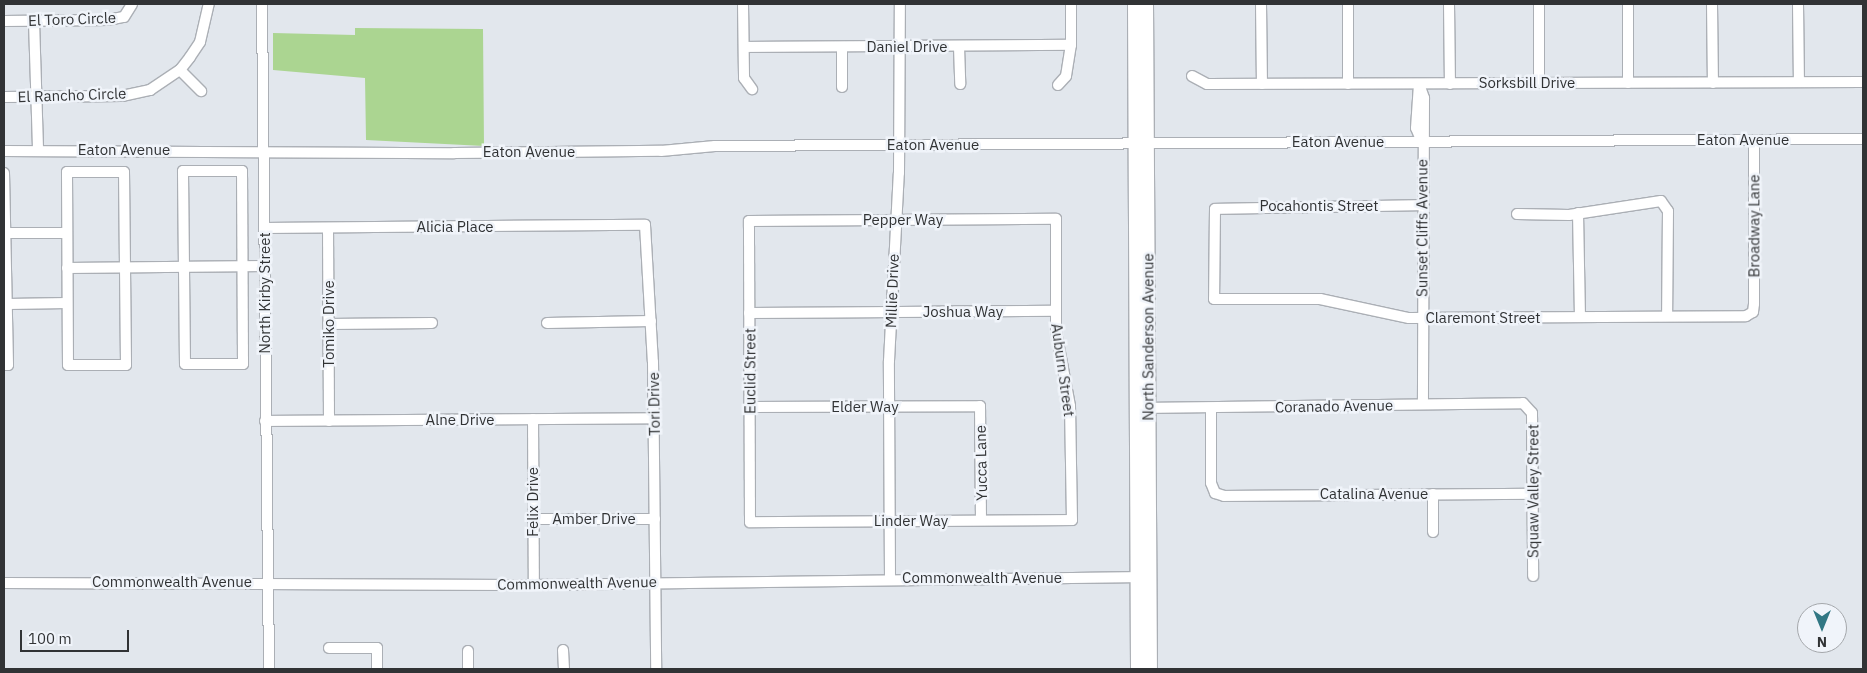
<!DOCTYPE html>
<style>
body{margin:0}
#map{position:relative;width:1867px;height:673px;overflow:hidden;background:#e2e7ed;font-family:"IBM Plex Sans",sans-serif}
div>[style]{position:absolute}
.green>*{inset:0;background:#abd591}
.roads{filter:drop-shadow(1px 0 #abafb5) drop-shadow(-1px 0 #abafb5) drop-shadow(0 1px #abafb5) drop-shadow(0 -1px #abafb5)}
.minor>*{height:10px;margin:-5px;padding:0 5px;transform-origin:5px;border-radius:5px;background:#fff}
.highway>*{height:14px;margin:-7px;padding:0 7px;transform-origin:7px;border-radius:7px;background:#fff}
span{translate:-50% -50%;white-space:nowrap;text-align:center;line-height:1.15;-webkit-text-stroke:5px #f0f4fa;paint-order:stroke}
.street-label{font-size:15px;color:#313335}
.frame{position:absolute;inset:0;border:5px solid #313335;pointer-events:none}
.north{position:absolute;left:1797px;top:603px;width:50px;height:50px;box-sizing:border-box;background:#f0f4fa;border:1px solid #a4a7ab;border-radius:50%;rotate:180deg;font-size:14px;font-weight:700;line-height:20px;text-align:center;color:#313335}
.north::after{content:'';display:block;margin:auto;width:18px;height:22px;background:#317784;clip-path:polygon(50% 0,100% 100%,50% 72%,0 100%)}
.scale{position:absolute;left:20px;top:630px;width:109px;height:22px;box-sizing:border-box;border:2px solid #313335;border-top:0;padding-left:6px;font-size:15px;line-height:18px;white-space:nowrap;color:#313335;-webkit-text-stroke:4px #f0f4fa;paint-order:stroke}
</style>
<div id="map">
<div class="green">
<div style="clip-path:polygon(355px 28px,483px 29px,484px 146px,366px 140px,365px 78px,273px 70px,273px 33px,355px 35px)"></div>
</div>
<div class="roads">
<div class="minor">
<div style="left:262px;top:4px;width:665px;rotate:89.4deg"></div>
<div style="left:743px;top:4px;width:74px;rotate:89.2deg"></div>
<div style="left:744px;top:78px;width:14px;rotate:54deg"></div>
<div style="left:1261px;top:4px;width:80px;rotate:89.3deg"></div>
<div style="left:1348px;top:4px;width:80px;rotate:90deg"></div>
<div style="left:1449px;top:4px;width:80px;rotate:89.3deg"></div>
<div style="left:1539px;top:4px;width:79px;rotate:90deg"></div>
<div style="left:1628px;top:4px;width:79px;rotate:90deg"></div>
<div style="left:1712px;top:4px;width:79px;rotate:89.3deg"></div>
<div style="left:1798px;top:4px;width:78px;rotate:89.3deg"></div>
<div style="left:4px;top:21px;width:104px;rotate:-0.6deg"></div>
<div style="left:108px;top:20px;width:16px;rotate:-11deg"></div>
<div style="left:124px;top:17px;width:15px;rotate:-58deg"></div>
<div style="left:34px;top:21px;width:129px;rotate:88.2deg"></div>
<div style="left:744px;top:47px;width:327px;rotate:-0.4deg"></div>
<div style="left:842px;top:47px;width:40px;rotate:90deg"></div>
<div style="left:959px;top:47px;width:37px;rotate:88deg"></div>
<div style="left:180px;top:70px;width:30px;rotate:45deg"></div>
<div style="left:1192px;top:76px;width:17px;rotate:28deg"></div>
<div style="left:1207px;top:84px;width:656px;rotate:-0.17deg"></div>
<div style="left:1058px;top:85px;width:12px;rotate:-48deg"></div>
<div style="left:1066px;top:76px;width:31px;rotate:-81deg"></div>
<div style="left:1071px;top:45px;width:41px;rotate:-90deg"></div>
<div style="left:4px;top:97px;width:118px;rotate:-0.5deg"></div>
<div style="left:122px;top:96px;width:29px;rotate:-12deg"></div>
<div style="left:150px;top:90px;width:36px;rotate:-34deg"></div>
<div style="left:180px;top:70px;width:16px;rotate:-52deg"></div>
<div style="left:190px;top:57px;width:18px;rotate:-56deg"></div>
<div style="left:200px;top:42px;width:39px;rotate:-77deg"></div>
<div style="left:1422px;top:142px;width:15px;rotate:-113deg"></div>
<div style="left:1416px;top:128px;width:44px;rotate:-86.1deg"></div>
<div style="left:1419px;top:84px;width:15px;rotate:70deg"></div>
<div style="left:1424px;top:98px;width:306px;rotate:90.2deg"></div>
<div style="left:4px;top:151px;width:450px;rotate:0.3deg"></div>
<div style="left:454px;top:153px;width:207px;rotate:-0.6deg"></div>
<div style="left:661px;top:151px;width:54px;rotate:-5.3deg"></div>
<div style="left:715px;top:146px;width:1148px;rotate:-0.35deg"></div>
<div style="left:183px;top:171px;width:59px"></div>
<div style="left:242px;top:171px;width:193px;rotate:89.7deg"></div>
<div style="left:243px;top:364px;width:58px;rotate:180deg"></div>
<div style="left:185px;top:364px;width:193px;rotate:-90.6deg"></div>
<div style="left:67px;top:172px;width:57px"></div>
<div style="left:124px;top:172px;width:193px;rotate:89.4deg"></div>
<div style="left:126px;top:365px;width:58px;rotate:180deg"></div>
<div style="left:68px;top:365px;width:193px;rotate:-90.3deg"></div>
<div style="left:4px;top:173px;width:192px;rotate:88.8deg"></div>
<div style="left:8px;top:365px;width:4px;rotate:180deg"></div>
<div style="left:1423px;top:205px;width:208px;rotate:178.9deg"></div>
<div style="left:1215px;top:209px;width:90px;rotate:90.6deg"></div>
<div style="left:1214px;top:299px;width:106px"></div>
<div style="left:1320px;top:299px;width:91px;rotate:12.1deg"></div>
<div style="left:1409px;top:318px;width:337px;rotate:-0.3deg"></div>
<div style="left:1746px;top:316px;width:8px;rotate:-30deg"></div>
<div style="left:1753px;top:312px;width:8px;rotate:-83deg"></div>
<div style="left:1754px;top:304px;width:164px;rotate:-90deg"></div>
<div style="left:1578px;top:213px;width:104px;rotate:88.9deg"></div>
<div style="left:1517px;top:214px;width:52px;rotate:1.1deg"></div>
<div style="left:1569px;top:215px;width:93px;rotate:-8.7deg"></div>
<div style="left:1661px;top:201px;width:12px;rotate:55deg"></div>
<div style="left:1668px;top:211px;width:105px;rotate:90.5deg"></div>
<div style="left:1056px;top:219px;width:112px;rotate:90deg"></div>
<div style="left:1056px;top:331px;width:76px;rotate:79.4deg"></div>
<div style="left:1070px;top:406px;width:114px;rotate:89deg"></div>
<div style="left:1072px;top:520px;width:322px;rotate:179.6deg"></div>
<div style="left:750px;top:522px;width:301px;rotate:-90.2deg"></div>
<div style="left:749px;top:221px;width:307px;rotate:-0.4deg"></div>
<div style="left:264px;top:228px;width:381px;rotate:-0.5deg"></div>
<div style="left:645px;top:225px;width:137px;rotate:86.7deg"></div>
<div style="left:653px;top:362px;width:307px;rotate:89.4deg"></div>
<div style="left:328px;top:228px;width:193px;rotate:89.7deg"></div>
<div style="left:7px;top:233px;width:60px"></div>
<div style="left:67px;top:268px;width:197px;rotate:-0.6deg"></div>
<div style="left:8px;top:304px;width:59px;rotate:-1deg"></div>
<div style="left:749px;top:313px;width:307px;rotate:-0.4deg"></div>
<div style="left:547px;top:323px;width:104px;rotate:-1.1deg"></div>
<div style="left:329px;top:324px;width:103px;rotate:-0.6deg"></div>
<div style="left:750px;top:407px;width:230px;rotate:-0.2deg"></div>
<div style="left:980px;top:406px;width:114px;rotate:89.5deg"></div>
<div style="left:1141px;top:408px;width:382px;rotate:-0.7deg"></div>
<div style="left:1523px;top:403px;width:13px;rotate:48deg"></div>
<div style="left:1532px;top:413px;width:163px;rotate:89.6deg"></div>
<div style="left:1211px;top:408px;width:75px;rotate:90deg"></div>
<div style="left:1211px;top:483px;width:11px;rotate:68deg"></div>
<div style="left:1215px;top:493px;width:9px;rotate:18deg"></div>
<div style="left:1224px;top:496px;width:309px;rotate:-0.4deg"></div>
<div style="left:533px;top:419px;width:166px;rotate:89.7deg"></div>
<div style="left:265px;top:421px;width:389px;rotate:-0.4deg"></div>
<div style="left:1433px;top:494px;width:38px;rotate:90deg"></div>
<div style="left:533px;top:519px;width:122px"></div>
<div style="left:890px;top:578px;width:217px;rotate:-90.3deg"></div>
<div style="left:889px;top:361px;width:188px;rotate:-87deg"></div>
<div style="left:899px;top:173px;width:169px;rotate:-89.7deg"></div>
<div style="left:4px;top:583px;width:530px;rotate:0.22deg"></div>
<div style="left:534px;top:585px;width:610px;rotate:-0.75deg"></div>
<div style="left:329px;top:648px;width:48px"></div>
<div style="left:377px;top:648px;width:21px;rotate:90deg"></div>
<div style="left:563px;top:650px;width:19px;rotate:87deg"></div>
<div style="left:468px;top:651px;width:18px;rotate:90deg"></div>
</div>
<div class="highway">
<div style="left:1135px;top:4px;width:665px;rotate:89.74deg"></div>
<div style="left:1146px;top:4px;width:665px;rotate:89.66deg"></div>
</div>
</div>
<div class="street-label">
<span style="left:72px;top:19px;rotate:-2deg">El Toro Circle</span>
<span style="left:907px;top:47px">Daniel Drive</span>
<span style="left:1527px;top:83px">Sorksbill Drive</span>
<span style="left:72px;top:95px;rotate:-2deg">El Rancho Circle</span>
<span style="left:1743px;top:140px">Eaton Avenue</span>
<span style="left:1338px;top:142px">Eaton Avenue</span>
<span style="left:933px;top:145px">Eaton Avenue</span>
<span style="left:124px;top:150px">Eaton Avenue</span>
<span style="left:529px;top:152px">Eaton Avenue</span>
<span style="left:1319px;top:206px">Pocahontis Street</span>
<span style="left:903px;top:220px">Pepper Way</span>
<span style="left:1754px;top:226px;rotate:-90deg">Broadway Lane</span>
<span style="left:455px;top:227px">Alicia Place</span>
<span style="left:1422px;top:228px;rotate:-90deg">Sunset Cliffs Avenue</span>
<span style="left:892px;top:291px;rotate:-88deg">Millie Drive</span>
<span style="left:265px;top:293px;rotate:-90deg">North Kirby Street</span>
<span style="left:963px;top:312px">Joshua Way</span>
<span style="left:1483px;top:318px">Claremont Street</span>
<span style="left:329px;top:324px;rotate:-90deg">Tomiko Drive</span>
<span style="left:1148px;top:337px;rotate:-90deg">North Sanderson Avenue</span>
<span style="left:1063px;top:370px;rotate:82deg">Auburn Street</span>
<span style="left:750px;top:371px;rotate:-90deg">Euclid Street</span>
<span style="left:654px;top:404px;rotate:-91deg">Tori Drive</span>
<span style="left:1334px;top:406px;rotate:-1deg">Coranado Avenue</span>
<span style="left:865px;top:407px">Elder Way</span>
<span style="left:460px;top:420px">Alne Drive</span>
<span style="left:981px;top:463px;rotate:-91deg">Yucca Lane</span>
<span style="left:1533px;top:491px;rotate:-90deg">Squaw Valley Street</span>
<span style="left:1374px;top:494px">Catalina Avenue</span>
<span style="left:533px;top:502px;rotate:-90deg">Felix Drive</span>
<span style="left:594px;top:519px">Amber Drive</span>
<span style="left:911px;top:521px">Linder Way</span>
<span style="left:982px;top:578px">Commonwealth Avenue</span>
<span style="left:172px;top:582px">Commonwealth Avenue</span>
<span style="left:577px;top:583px;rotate:-1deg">Commonwealth Avenue</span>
</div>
<div class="frame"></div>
<div class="north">N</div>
<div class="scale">100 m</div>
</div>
